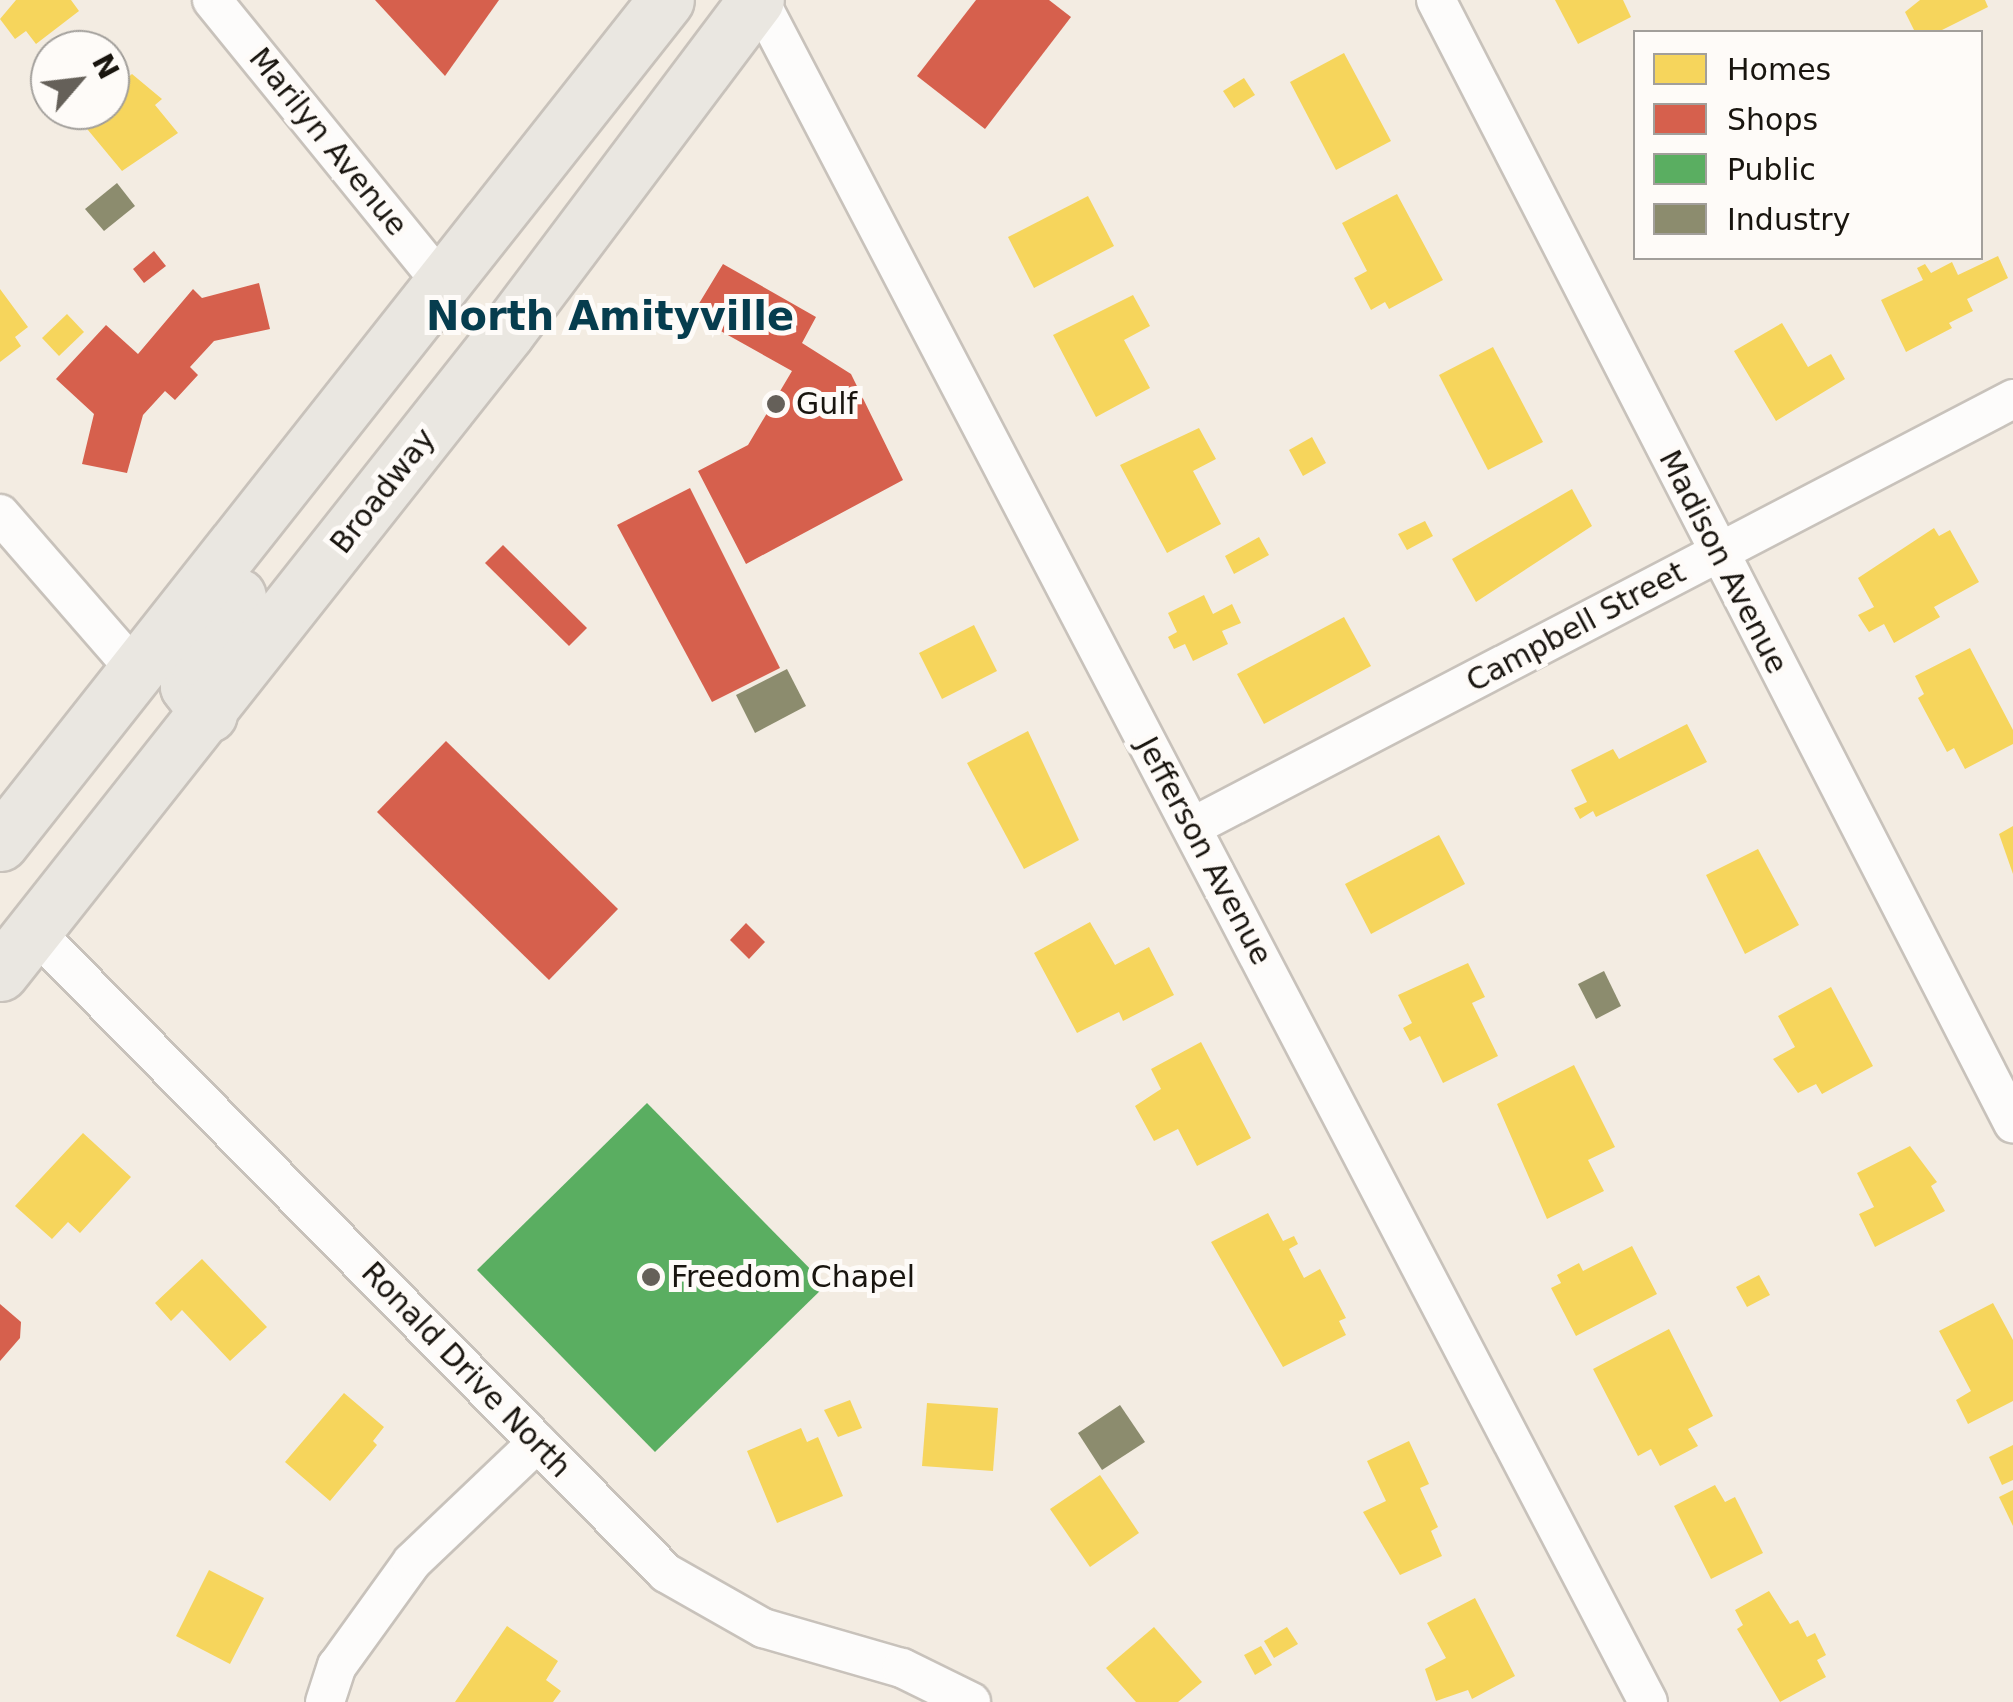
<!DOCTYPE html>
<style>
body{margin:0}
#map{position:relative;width:2013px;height:1702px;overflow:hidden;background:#f3ece2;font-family:"DejaVu Sans",sans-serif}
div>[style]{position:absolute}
.homes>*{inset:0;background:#f6d55c}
.shops>*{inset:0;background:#d6604d}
.public>*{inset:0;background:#5aae61}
.industry>*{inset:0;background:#8c8c6e}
.roads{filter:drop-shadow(2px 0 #c8c2bb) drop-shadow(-2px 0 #c8c2bb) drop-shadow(0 2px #c8c2bb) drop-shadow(0 -2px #c8c2bb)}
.minor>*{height:38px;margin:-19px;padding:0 19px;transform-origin:19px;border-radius:19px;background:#fdfcfb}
.primary>*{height:55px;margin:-27.5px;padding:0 27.5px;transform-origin:27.5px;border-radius:27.5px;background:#eae7e1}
.dots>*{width:28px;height:28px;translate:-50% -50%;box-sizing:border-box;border:5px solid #fefbf8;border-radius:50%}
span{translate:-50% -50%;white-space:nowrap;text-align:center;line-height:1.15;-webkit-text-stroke:10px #fefbf8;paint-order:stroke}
.street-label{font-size:30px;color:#19150f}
.poi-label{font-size:30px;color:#19150f}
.left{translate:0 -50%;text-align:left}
.district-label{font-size:40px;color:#063d4e;font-weight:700}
.legend{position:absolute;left:1633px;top:30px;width:350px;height:230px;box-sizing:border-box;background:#fefbf8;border:2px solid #a29f9b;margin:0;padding:12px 18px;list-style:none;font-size:30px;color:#19150f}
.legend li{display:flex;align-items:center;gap:20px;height:50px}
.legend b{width:50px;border:2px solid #a29f9b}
.north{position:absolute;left:30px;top:30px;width:100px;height:100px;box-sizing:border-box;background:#fefbf8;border:2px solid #a29f9b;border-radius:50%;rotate:62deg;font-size:28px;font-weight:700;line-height:40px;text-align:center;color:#19150f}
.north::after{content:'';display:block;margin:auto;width:35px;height:45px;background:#656059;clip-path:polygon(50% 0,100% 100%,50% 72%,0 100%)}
</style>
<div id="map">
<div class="homes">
<div style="clip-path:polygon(16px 0,71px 0,79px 11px,36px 44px,26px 31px,15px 39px,0 19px)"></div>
<div style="clip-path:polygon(1555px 0,1623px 0,1631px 17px,1578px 44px)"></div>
<div style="clip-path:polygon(1920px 0,1985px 0,1988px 7px,1938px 32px,1915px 32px,1905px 12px)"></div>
<div style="clip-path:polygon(1344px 53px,1391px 141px,1336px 170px,1290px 82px)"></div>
<div style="clip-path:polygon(132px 74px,162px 99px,155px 105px,178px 133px,122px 171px,78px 118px,88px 110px,110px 110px,110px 92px)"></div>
<div style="clip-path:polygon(1244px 78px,1255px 95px,1234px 108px,1223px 91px)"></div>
<div style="clip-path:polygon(1397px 194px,1443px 280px,1389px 309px,1385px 302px,1371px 310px,1354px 278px,1367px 271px,1342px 223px)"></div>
<div style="clip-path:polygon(1088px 196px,1114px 246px,1034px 288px,1008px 237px)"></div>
<div style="clip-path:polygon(1998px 256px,2008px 278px,1967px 299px,1973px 311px,1949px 323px,1952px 328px,1906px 352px,1881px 300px,1923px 280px,1917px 268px,1925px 264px,1931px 273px,1952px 262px,1958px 275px)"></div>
<div style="clip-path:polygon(0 289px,28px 327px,15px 337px,21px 346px,0 362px)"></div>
<div style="clip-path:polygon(1133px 295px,1150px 326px,1124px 340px,1150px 388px,1096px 417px,1053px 335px)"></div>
<div style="clip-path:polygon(67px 314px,84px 332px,59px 356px,42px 338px)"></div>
<div style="clip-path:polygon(1782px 323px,1808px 367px,1831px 354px,1845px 379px,1776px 421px,1734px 351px)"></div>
<div style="clip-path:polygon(1493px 347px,1543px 442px,1488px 470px,1439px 375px)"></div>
<div style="clip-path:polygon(1199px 428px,1216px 459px,1193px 471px,1221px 524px,1167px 553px,1120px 465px)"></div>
<div style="clip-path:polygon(1312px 437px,1326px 463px,1303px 476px,1289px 450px)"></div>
<div style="clip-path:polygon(1572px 489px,1592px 526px,1476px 602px,1452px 559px)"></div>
<div style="clip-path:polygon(1425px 521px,1433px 536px,1407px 550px,1398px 534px)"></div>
<div style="clip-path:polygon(1934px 528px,1939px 536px,1950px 530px,1979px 582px,1934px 607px,1940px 617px,1894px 643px,1884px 624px,1869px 632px,1858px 615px,1874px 607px,1858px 578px)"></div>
<div style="clip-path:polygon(1259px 537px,1269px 555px,1234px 574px,1225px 556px)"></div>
<div style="clip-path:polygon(1204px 595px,1213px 614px,1232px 604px,1241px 623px,1222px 631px,1228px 644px,1193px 661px,1185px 644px,1174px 649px,1168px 637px,1177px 632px,1168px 613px)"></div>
<div style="clip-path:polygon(1344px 617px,1371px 666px,1264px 724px,1237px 674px)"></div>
<div style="clip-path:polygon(974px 625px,997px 671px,942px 699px,919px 653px)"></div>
<div style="clip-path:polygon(1970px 648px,2013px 730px,2013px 744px,1965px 769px,1954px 748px,1947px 752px,1918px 698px,1924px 694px,1915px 676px)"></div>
<div style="clip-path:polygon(1687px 724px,1707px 762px,1596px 817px,1593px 811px,1580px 819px,1574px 808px,1587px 802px,1571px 770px,1613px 749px,1619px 759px)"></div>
<div style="clip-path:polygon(1028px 731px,1079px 840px,1024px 869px,967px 763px)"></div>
<div style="clip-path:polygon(2013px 826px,2013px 874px,1999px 834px)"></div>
<div style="clip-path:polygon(1439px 835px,1465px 884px,1371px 934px,1345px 884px)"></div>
<div style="clip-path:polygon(1758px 849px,1799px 925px,1745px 954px,1706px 875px)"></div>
<div style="clip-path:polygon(1090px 922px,1115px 965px,1149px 947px,1174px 995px,1123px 1021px,1119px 1012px,1077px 1033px,1034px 953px)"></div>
<div style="clip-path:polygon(1468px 963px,1485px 997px,1472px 1003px,1498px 1056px,1443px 1083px,1420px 1036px,1410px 1041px,1403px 1028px,1412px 1023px,1398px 995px)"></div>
<div style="clip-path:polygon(1831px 987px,1873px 1066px,1822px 1094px,1816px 1084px,1798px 1093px,1773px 1059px,1795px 1047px,1778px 1016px)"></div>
<div style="clip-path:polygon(1201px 1042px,1251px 1138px,1197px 1166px,1178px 1129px,1154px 1141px,1135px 1106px,1161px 1089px,1151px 1069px)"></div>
<div style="clip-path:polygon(1574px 1065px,1615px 1147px,1588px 1160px,1604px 1191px,1547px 1219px,1497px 1104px)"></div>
<div style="clip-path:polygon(83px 1133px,131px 1177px,80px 1233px,68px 1222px,52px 1239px,15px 1206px)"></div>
<div style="clip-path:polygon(1910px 1146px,1937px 1182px,1931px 1186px,1945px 1211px,1875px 1247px,1859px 1214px,1874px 1207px,1857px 1173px)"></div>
<div style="clip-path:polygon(1268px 1213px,1283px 1241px,1294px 1236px,1298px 1244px,1289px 1249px,1304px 1278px,1320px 1269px,1346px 1318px,1339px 1321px,1346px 1335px,1283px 1367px,1211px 1242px)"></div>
<div style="clip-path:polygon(1632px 1246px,1657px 1294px,1576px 1336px,1551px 1288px,1561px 1283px,1557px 1275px,1579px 1263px,1583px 1271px)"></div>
<div style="clip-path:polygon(202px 1259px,267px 1327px,230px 1361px,182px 1310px,171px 1321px,155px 1303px)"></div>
<div style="clip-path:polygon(1759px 1275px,1770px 1295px,1747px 1307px,1736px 1287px)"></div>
<div style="clip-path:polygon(1993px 1303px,2013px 1340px,2013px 1401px,1968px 1424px,1956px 1400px,1971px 1391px,1939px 1331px)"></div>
<div style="clip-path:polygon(1669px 1329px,1713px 1416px,1688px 1429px,1698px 1446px,1660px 1466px,1651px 1449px,1638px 1456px,1593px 1369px)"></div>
<div style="clip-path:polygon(344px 1393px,384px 1427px,373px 1441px,377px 1445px,330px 1501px,285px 1462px)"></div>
<div style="clip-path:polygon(850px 1400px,862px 1428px,838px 1437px,824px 1410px)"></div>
<div style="clip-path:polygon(927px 1403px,998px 1408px,993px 1471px,922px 1466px)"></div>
<div style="clip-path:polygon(801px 1428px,807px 1442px,818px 1437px,843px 1496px,777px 1523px,747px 1451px)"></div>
<div style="clip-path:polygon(1409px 1441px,1429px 1484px,1420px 1488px,1438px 1527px,1431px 1531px,1442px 1556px,1400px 1575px,1363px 1512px,1386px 1501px,1367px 1461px)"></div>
<div style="clip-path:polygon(2013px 1445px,2013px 1480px,2002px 1485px,1989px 1457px)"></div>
<div style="clip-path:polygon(1100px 1475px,1139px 1533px,1090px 1567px,1050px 1509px)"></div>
<div style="clip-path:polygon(1715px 1485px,1725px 1502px,1735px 1497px,1763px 1553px,1711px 1579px,1674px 1506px)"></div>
<div style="clip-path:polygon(2013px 1490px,2013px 1526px,1999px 1497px)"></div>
<div style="clip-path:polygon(209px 1570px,264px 1598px,230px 1664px,176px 1636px)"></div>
<div style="clip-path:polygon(1769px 1591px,1790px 1624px,1798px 1620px,1807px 1637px,1815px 1633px,1826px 1655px,1817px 1660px,1826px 1677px,1780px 1702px,1737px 1629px,1743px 1625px,1735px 1610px)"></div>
<div style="clip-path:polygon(1475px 1598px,1515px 1676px,1472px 1699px,1468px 1690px,1436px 1701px,1425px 1669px,1446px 1658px,1427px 1623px)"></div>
<div style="clip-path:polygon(507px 1626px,558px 1661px,546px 1680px,561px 1691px,553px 1702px,455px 1702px)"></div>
<div style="clip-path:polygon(1154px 1627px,1202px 1682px,1178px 1702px,1136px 1702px,1106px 1668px)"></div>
<div style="clip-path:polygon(1287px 1627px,1298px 1644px,1274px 1658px,1264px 1641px)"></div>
<div style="clip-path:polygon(1261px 1646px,1272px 1665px,1255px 1675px,1244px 1655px)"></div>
</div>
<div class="shops">
<div style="clip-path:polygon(375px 0,499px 0,445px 76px)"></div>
<div style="clip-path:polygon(976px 0,1049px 0,1071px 17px,985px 129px,917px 76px)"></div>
<div style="clip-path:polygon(154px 251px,166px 266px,144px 283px,133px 269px)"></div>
<div style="clip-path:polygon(723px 264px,816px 317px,802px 343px,851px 374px,903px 480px,746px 564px,698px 471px,748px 445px,792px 371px,692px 315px)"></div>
<div style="clip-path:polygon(259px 283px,270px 329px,214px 341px,190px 367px,198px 375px,175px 400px,165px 391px,143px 415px,127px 473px,82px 464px,94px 414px,56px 379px,106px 325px,138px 354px,193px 289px,202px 298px)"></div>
<div style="clip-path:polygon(690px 488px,780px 668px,712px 702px,617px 525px)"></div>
<div style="clip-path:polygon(503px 545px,587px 628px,569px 646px,485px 563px)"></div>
<div style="clip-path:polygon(446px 741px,618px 909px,549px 980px,377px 812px)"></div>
<div style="clip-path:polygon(746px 923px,765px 942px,749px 959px,730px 940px)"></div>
<div style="clip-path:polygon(0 1304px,21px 1322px,20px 1338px,0 1361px)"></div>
</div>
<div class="public">
<div style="clip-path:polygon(647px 1103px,826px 1285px,655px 1452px,477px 1270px)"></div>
</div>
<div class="industry">
<div style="clip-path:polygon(117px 183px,135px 206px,104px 231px,85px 209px)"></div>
<div style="clip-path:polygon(787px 669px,806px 706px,755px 733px,736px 695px)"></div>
<div style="clip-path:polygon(1604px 971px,1621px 1006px,1596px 1019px,1578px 984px)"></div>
<div style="clip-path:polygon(1120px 1405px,1145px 1442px,1102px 1470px,1078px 1433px)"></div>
</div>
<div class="roads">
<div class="minor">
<div style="left:212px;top:0;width:366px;rotate:50.9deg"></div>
<div style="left:759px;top:0;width:1920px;rotate:62.42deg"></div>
<div style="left:1436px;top:0;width:1263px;rotate:62.81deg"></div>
<div style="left:0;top:514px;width:204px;rotate:49deg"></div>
<div style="left:1192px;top:827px;width:926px;rotate:-27.53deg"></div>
<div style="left:33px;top:930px;width:902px;rotate:45.45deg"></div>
<div style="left:666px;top:1573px;width:112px;rotate:29.6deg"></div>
<div style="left:763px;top:1628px;width:145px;rotate:16.1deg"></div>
<div style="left:902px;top:1668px;width:77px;rotate:26.2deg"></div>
<div style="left:325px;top:1702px;width:38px;rotate:-72deg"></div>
<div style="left:337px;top:1666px;width:128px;rotate:-54.2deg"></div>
<div style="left:412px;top:1562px;width:173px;rotate:-43.6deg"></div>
</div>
<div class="primary">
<div style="left:209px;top:714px;width:35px;rotate:-127deg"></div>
<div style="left:188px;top:686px;width:30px;rotate:-78deg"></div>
<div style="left:194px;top:657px;width:75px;rotate:-54.2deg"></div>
<div style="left:0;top:843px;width:1074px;rotate:-51.69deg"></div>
<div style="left:0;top:973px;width:816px;rotate:-51.67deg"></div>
<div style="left:506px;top:333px;width:416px;rotate:-53.1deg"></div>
</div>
</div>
<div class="dots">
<div style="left:776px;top:404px;background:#656059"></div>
<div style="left:651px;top:1277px;background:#656059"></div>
</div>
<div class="street-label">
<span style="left:328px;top:142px;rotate:51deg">Marilyn Avenue</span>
<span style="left:383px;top:491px;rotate:-52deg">Broadway</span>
<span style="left:1723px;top:562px;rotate:63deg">Madison Avenue</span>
<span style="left:1576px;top:627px;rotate:-28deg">Campbell Street</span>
<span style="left:1204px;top:851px;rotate:62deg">Jefferson Avenue</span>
<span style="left:466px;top:1370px;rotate:46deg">Ronald Drive North</span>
</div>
<div class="poi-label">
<span class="left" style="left:796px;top:404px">Gulf</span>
<span class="left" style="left:671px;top:1277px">Freedom Chapel</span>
</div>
<div class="district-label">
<span style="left:610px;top:316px">North Amityville</span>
</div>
<ul class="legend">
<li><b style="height:28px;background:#f6d55c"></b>Homes</li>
<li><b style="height:28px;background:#d6604d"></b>Shops</li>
<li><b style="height:28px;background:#5aae61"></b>Public</li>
<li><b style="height:28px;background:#8c8c6e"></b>Industry</li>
</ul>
<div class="north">N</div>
</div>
